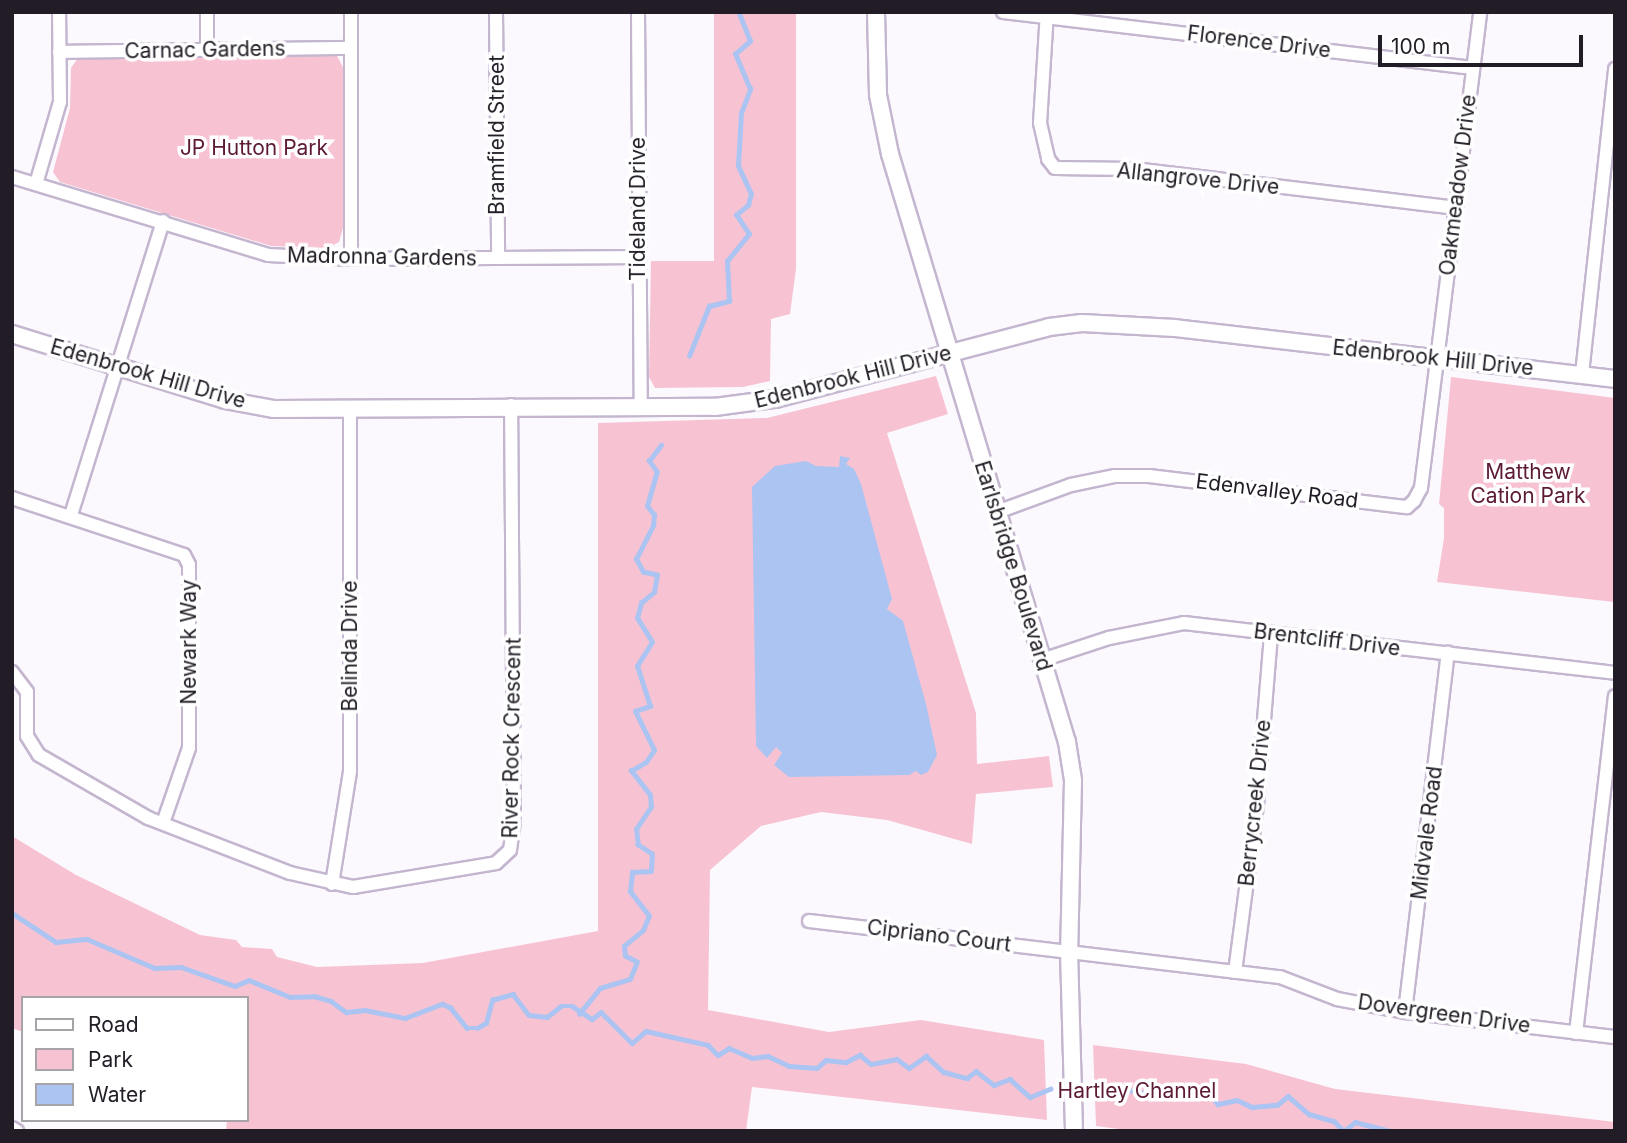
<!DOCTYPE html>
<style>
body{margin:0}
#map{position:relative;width:1627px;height:1143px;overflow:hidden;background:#fcf9fe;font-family:Inter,sans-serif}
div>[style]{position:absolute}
.green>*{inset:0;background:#f7c3d3}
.water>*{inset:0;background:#abc4f2}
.stream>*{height:4.5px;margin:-2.25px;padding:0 2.25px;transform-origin:2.25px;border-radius:2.25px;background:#abc4f2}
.roads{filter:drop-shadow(2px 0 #c4b6cf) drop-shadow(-2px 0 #c4b6cf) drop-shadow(0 2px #c4b6cf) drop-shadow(0 -2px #c4b6cf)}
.street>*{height:12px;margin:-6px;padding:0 6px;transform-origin:6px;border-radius:6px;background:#fff}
.secondary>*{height:16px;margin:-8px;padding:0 8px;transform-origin:8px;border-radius:8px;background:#fff}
span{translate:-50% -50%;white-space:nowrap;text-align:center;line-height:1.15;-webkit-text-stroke:7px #fff;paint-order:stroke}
.street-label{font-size:21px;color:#211c25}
.park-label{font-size:21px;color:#5c1a35}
.frame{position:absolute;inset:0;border:14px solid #211c25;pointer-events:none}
.legend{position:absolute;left:21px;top:996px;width:228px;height:126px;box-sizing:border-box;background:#fff;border:2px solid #a6a4a8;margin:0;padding:9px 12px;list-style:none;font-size:21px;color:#211c25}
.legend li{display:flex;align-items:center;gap:14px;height:35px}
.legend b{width:35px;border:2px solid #a6a4a8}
.scale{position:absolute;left:1378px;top:35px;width:205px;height:32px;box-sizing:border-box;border:4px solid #211c25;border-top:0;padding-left:9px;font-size:21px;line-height:24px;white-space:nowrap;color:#211c25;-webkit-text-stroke:5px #fff;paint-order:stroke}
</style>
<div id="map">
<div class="green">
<div style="clip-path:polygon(714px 12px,796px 12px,796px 269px,790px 314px,771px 319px,770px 381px,743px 387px,655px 388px,649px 377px,651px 261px,714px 261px)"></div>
<div style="clip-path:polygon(337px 56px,344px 69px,343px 228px,339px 242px,328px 248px,271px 246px,60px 182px,53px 172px,70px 108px,71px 68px,78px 58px)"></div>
<div style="clip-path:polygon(936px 376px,948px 414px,887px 433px,976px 713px,977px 764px,1049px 756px,1053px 787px,976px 794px,972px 844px,887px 820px,821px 812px,761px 826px,710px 870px,708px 1010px,829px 1032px,921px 1020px,1044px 1040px,1047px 1120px,752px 1087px,746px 1131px,226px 1131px,227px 1120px,247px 1120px,247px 998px,23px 998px,23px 1032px,12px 1028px,12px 836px,76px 875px,200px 935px,236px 940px,242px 947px,272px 949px,277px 957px,317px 967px,423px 963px,598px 931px,598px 423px,767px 418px)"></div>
<div style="clip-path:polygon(1451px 377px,1615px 398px,1614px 602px,1437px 582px,1444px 538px,1444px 508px,1439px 504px)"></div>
<div style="clip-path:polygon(1093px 1045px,1246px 1064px,1335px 1089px,1615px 1122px,1615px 1131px,1134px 1131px,1096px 1126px)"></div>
</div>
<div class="water">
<div style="clip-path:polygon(840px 456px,850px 458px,846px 464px,854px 469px,861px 484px,892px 599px,887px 609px,903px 621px,926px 704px,937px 755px,928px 772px,921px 775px,916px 771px,909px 775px,789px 777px,774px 765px,782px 753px,776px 747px,767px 758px,756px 746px,752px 487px,775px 466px,806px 461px,816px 466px,839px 467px)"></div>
</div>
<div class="stream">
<div style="left:689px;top:356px;width:54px;rotate:-68.2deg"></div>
<div style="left:709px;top:306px;width:21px;rotate:-14deg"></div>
<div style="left:729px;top:301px;width:40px;rotate:-92.9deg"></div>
<div style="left:727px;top:261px;width:35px;rotate:-51deg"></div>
<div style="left:749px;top:234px;width:23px;rotate:-124deg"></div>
<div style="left:736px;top:215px;width:16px;rotate:-40deg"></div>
<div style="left:748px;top:205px;width:11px;rotate:-75deg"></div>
<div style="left:751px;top:194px;width:31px;rotate:-115deg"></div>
<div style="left:738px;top:166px;width:53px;rotate:-86.8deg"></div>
<div style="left:741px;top:113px;width:26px;rotate:-69deg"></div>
<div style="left:750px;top:89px;width:38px;rotate:-113deg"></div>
<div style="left:735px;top:54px;width:20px;rotate:-41deg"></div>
<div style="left:750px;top:41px;width:31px;rotate:-112deg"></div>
<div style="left:12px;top:913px;width:53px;rotate:33.4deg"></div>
<div style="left:56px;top:942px;width:31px;rotate:-6deg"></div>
<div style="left:87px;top:939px;width:74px;rotate:23.1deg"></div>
<div style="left:155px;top:968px;width:26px;rotate:-2deg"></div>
<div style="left:181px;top:967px;width:57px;rotate:19.4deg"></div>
<div style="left:235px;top:986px;width:15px;rotate:-23deg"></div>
<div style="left:249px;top:980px;width:44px;rotate:22.5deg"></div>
<div style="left:290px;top:997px;width:24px;rotate:-2deg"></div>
<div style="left:314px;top:996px;width:18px;rotate:16deg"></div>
<div style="left:331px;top:1001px;width:19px;rotate:36deg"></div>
<div style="left:346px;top:1012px;width:19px;rotate:-6deg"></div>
<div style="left:365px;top:1010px;width:41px;rotate:11.3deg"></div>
<div style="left:405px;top:1018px;width:40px;rotate:-21deg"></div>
<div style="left:442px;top:1004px;width:9px;rotate:21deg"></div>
<div style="left:450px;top:1007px;width:27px;rotate:51deg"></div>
<div style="left:467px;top:1028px;width:10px"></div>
<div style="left:477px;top:1028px;width:10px;rotate:-29deg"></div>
<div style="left:486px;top:1023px;width:24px;rotate:-75deg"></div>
<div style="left:492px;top:1000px;width:22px;rotate:-16deg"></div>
<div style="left:513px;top:994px;width:26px;rotate:53deg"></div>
<div style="left:529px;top:1015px;width:18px;rotate:6deg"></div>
<div style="left:547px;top:1017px;width:18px;rotate:-38deg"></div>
<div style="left:561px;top:1006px;width:11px"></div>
<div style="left:572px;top:1006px;width:24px;rotate:33deg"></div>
<div style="left:592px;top:1019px;width:11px;rotate:-38deg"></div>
<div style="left:601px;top:1012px;width:44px;rotate:45deg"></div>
<div style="left:632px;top:1043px;width:18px;rotate:-41deg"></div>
<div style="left:646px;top:1031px;width:64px;rotate:12.7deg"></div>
<div style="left:708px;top:1045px;width:14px;rotate:45deg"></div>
<div style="left:718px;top:1055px;width:13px;rotate:-32deg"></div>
<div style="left:729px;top:1048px;width:25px;rotate:23deg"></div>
<div style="left:752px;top:1058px;width:16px;rotate:-7deg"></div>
<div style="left:768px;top:1056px;width:23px;rotate:25deg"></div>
<div style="left:789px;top:1066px;width:28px;rotate:4deg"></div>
<div style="left:817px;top:1068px;width:12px;rotate:-42deg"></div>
<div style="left:826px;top:1060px;width:20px;rotate:6deg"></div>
<div style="left:846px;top:1062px;width:16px;rotate:-27deg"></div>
<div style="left:860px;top:1055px;width:14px;rotate:39deg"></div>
<div style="left:871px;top:1064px;width:26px;rotate:-11deg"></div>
<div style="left:897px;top:1059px;width:15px;rotate:37deg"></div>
<div style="left:909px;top:1068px;width:21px;rotate:-35deg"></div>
<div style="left:926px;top:1056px;width:24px;rotate:42deg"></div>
<div style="left:944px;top:1072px;width:24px;rotate:15deg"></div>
<div style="left:967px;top:1078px;width:11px;rotate:-38deg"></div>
<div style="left:976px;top:1071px;width:23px;rotate:38deg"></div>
<div style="left:994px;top:1085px;width:17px;rotate:-21deg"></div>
<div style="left:1010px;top:1079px;width:27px;rotate:42deg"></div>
<div style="left:1030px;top:1097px;width:22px;rotate:-22deg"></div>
<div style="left:579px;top:1014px;width:33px;rotate:-51deg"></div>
<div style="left:600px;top:988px;width:31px;rotate:-17deg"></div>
<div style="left:630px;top:979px;width:18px;rotate:-68deg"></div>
<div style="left:637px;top:962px;width:13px;rotate:-153deg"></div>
<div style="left:625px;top:956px;width:10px;rotate:-96deg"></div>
<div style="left:624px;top:946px;width:25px;rotate:-40deg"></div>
<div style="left:643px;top:930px;width:15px;rotate:-67deg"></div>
<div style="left:649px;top:916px;width:31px;rotate:-128deg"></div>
<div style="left:630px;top:892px;width:20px;rotate:-84deg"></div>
<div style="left:632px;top:872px;width:19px;rotate:-3deg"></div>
<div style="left:651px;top:871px;width:17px;rotate:-87deg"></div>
<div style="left:652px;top:854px;width:17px;rotate:-147deg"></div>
<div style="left:638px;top:845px;width:16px;rotate:-97deg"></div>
<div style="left:636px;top:829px;width:27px;rotate:-56deg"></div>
<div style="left:651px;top:807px;width:12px;rotate:-95deg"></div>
<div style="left:650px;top:795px;width:31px;rotate:-128deg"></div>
<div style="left:631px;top:771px;width:17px;rotate:-31deg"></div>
<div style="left:646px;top:762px;width:14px;rotate:-56deg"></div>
<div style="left:654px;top:750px;width:43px;rotate:-116deg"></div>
<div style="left:635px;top:711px;width:16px;rotate:-18deg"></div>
<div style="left:650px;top:706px;width:42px;rotate:-108deg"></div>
<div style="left:637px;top:666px;width:28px;rotate:-58deg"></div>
<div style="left:652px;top:642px;width:28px;rotate:-122deg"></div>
<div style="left:637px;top:618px;width:16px;rotate:-75deg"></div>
<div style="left:641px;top:603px;width:17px;rotate:-40deg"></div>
<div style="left:654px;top:592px;width:17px;rotate:-80deg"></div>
<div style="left:657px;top:575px;width:14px;rotate:-168deg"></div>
<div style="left:643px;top:572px;width:15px;rotate:-118deg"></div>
<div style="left:636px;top:559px;width:38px;rotate:-63deg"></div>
<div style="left:653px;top:525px;width:10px;rotate:-84deg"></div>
<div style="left:654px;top:515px;width:11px;rotate:-128deg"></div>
<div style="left:647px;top:506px;width:35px;rotate:-74deg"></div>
<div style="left:657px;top:472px;width:14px;rotate:-126deg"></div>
<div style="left:649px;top:461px;width:20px;rotate:-53deg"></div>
<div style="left:1106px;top:1096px;width:16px;rotate:-30deg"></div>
<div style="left:1120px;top:1088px;width:30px;rotate:12deg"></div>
<div style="left:1149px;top:1094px;width:15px;rotate:-28deg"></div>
<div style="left:1162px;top:1087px;width:22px;rotate:24deg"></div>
<div style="left:1182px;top:1096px;width:14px;rotate:-34deg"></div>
<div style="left:1194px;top:1088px;width:13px;rotate:9deg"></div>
<div style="left:1207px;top:1090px;width:18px;rotate:52deg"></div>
<div style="left:1218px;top:1104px;width:19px;rotate:-12deg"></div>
<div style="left:1237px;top:1100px;width:17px;rotate:25deg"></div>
<div style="left:1252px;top:1107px;width:25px;rotate:-5deg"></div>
<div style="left:1277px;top:1105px;width:14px;rotate:-39deg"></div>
<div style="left:1288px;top:1096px;width:28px;rotate:41deg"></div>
<div style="left:1309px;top:1114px;width:26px;rotate:16deg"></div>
<div style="left:1334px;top:1121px;width:14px;rotate:45deg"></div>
<div style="left:1344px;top:1131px;width:14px;rotate:-39deg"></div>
<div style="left:1355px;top:1122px;width:37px;rotate:14deg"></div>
<div style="left:1405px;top:1131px;width:8px"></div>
</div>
<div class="roads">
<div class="street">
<div style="left:496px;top:12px;width:246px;rotate:89.5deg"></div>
<div style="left:638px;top:12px;width:394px;rotate:89.6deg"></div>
<div style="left:1003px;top:12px;width:473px;rotate:6.8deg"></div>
<div style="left:1047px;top:12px;width:111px;rotate:93.6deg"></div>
<div style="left:1040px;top:123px;width:37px;rotate:77deg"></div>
<div style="left:1048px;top:159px;width:11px;rotate:52deg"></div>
<div style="left:1055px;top:168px;width:79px;rotate:0.7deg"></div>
<div style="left:1134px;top:169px;width:323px;rotate:6.9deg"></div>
<div style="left:207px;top:50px;width:38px;rotate:-90deg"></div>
<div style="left:59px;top:52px;width:292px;rotate:-0.8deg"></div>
<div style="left:12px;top:177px;width:268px;rotate:16.9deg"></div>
<div style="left:268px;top:255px;width:83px;rotate:2.8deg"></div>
<div style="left:351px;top:259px;width:287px;rotate:-0.4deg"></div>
<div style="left:36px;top:184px;width:85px;rotate:-73.7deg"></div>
<div style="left:60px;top:102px;width:90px;rotate:-90.6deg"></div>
<div style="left:351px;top:259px;width:247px;rotate:-90deg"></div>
<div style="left:1582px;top:374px;width:307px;rotate:-83.8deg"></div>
<div style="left:12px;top:498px;width:181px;rotate:18.3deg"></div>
<div style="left:184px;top:555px;width:11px;rotate:63deg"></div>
<div style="left:189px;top:565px;width:183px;rotate:90deg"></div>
<div style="left:189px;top:748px;width:79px;rotate:109.1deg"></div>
<div style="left:997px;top:512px;width:79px;rotate:-20deg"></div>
<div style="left:1071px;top:485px;width:45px;rotate:-11.6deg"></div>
<div style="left:1115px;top:476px;width:34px"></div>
<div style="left:1149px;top:476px;width:260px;rotate:6.9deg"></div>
<div style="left:1407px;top:507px;width:9px;rotate:-41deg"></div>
<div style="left:1414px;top:501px;width:15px;rotate:-62deg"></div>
<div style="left:1421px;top:488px;width:480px;rotate:-82.9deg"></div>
<div style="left:71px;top:515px;width:308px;rotate:-72.6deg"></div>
<div style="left:1042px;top:660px;width:71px;rotate:-18.2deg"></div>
<div style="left:1109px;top:638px;width:76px;rotate:-11.3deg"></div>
<div style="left:1184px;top:623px;width:434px;rotate:6.6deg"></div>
<div style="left:12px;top:672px;width:25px;rotate:53deg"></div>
<div style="left:27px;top:692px;width:44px;rotate:90deg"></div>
<div style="left:27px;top:736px;width:22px;rotate:58deg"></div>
<div style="left:39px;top:755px;width:126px;rotate:30deg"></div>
<div style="left:148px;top:818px;width:152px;rotate:21.2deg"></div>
<div style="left:290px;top:873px;width:65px;rotate:12.5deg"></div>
<div style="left:353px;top:887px;width:145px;rotate:-9.5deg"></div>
<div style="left:496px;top:863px;width:19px;rotate:-43deg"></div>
<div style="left:510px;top:850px;width:28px;rotate:-82deg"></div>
<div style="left:514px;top:822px;width:417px;rotate:-90.4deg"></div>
<div style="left:332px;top:884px;width:114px;rotate:-80.9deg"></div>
<div style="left:350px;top:771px;width:364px;rotate:-90deg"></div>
<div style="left:809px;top:921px;width:474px;rotate:6.8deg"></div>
<div style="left:1280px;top:977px;width:61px;rotate:21.1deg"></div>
<div style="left:1337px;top:999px;width:69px;rotate:10.8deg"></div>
<div style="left:1405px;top:1012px;width:211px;rotate:6.8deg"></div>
<div style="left:1235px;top:972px;width:168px;rotate:-82.5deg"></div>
<div style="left:1257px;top:805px;width:173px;rotate:-85.3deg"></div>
<div style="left:1405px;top:1012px;width:362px;rotate:-83.2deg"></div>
<div style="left:1576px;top:1033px;width:339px;rotate:-83.4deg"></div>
<div style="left:12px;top:1128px;width:6px;rotate:31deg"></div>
</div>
<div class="secondary">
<div style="left:876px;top:12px;width:83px;rotate:88.6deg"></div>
<div style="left:878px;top:95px;width:60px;rotate:78.5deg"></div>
<div style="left:890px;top:154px;width:614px;rotate:73.25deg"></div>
<div style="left:1067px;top:742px;width:39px;rotate:81deg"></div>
<div style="left:1073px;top:781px;width:170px;rotate:91.3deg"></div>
<div style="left:1069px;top:951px;width:180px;rotate:88.4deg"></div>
<div style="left:12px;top:334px;width:223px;rotate:17.2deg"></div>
<div style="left:225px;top:400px;width:50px;rotate:10.4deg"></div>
<div style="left:274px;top:409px;width:441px;rotate:-0.3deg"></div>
<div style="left:715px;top:407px;width:61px;rotate:-7.6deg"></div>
<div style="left:775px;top:399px;width:283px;rotate:-14.7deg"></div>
<div style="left:1049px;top:327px;width:33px;rotate:-7deg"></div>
<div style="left:1082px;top:323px;width:93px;rotate:3.1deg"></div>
<div style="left:1175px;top:328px;width:443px;rotate:6.6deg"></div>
</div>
</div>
<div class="street-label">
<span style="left:1259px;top:42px;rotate:7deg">Florence Drive</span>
<span style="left:205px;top:50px;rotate:-1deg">Carnac Gardens</span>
<span style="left:497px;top:135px;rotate:-90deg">Bramfield Street</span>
<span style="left:1198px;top:179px;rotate:6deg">Allangrove Drive</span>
<span style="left:1458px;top:185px;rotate:-83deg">Oakmeadow Drive</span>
<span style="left:638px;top:209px;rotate:-90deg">Tideland Drive</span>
<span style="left:382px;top:257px;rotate:1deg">Madronna Gardens</span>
<span style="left:1433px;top:358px;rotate:6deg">Edenbrook Hill Drive</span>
<span style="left:148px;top:374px;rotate:16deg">Edenbrook Hill Drive</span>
<span style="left:853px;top:377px;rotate:-14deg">Edenbrook Hill Drive</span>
<span style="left:1277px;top:491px;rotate:7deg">Edenvalley Road</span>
<span style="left:1013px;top:566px;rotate:73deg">Earlsbridge Boulevard</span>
<span style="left:1327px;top:640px;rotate:7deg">Brentcliff Drive</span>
<span style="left:189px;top:642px;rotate:-90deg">Newark Way</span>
<span style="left:350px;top:646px;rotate:-90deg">Belinda Drive</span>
<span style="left:512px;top:738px;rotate:-89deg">River Rock Crescent</span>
<span style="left:1255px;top:803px;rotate:-84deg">Berrycreek Drive</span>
<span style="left:1427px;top:833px;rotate:-83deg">Midvale Road</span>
<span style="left:939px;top:936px;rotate:7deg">Cipriano Court</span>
<span style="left:1444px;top:1014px;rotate:8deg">Dovergreen Drive</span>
</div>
<div class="park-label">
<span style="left:254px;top:148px">JP Hutton Park</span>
<span style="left:1528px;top:484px">Matthew<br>Cation Park</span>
<span style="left:1137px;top:1091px">Hartley Channel</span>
</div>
<div class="frame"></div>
<ul class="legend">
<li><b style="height:9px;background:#fff"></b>Road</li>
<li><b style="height:19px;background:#f7c3d3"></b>Park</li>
<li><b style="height:19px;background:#abc4f2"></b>Water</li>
</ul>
<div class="scale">100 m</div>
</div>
